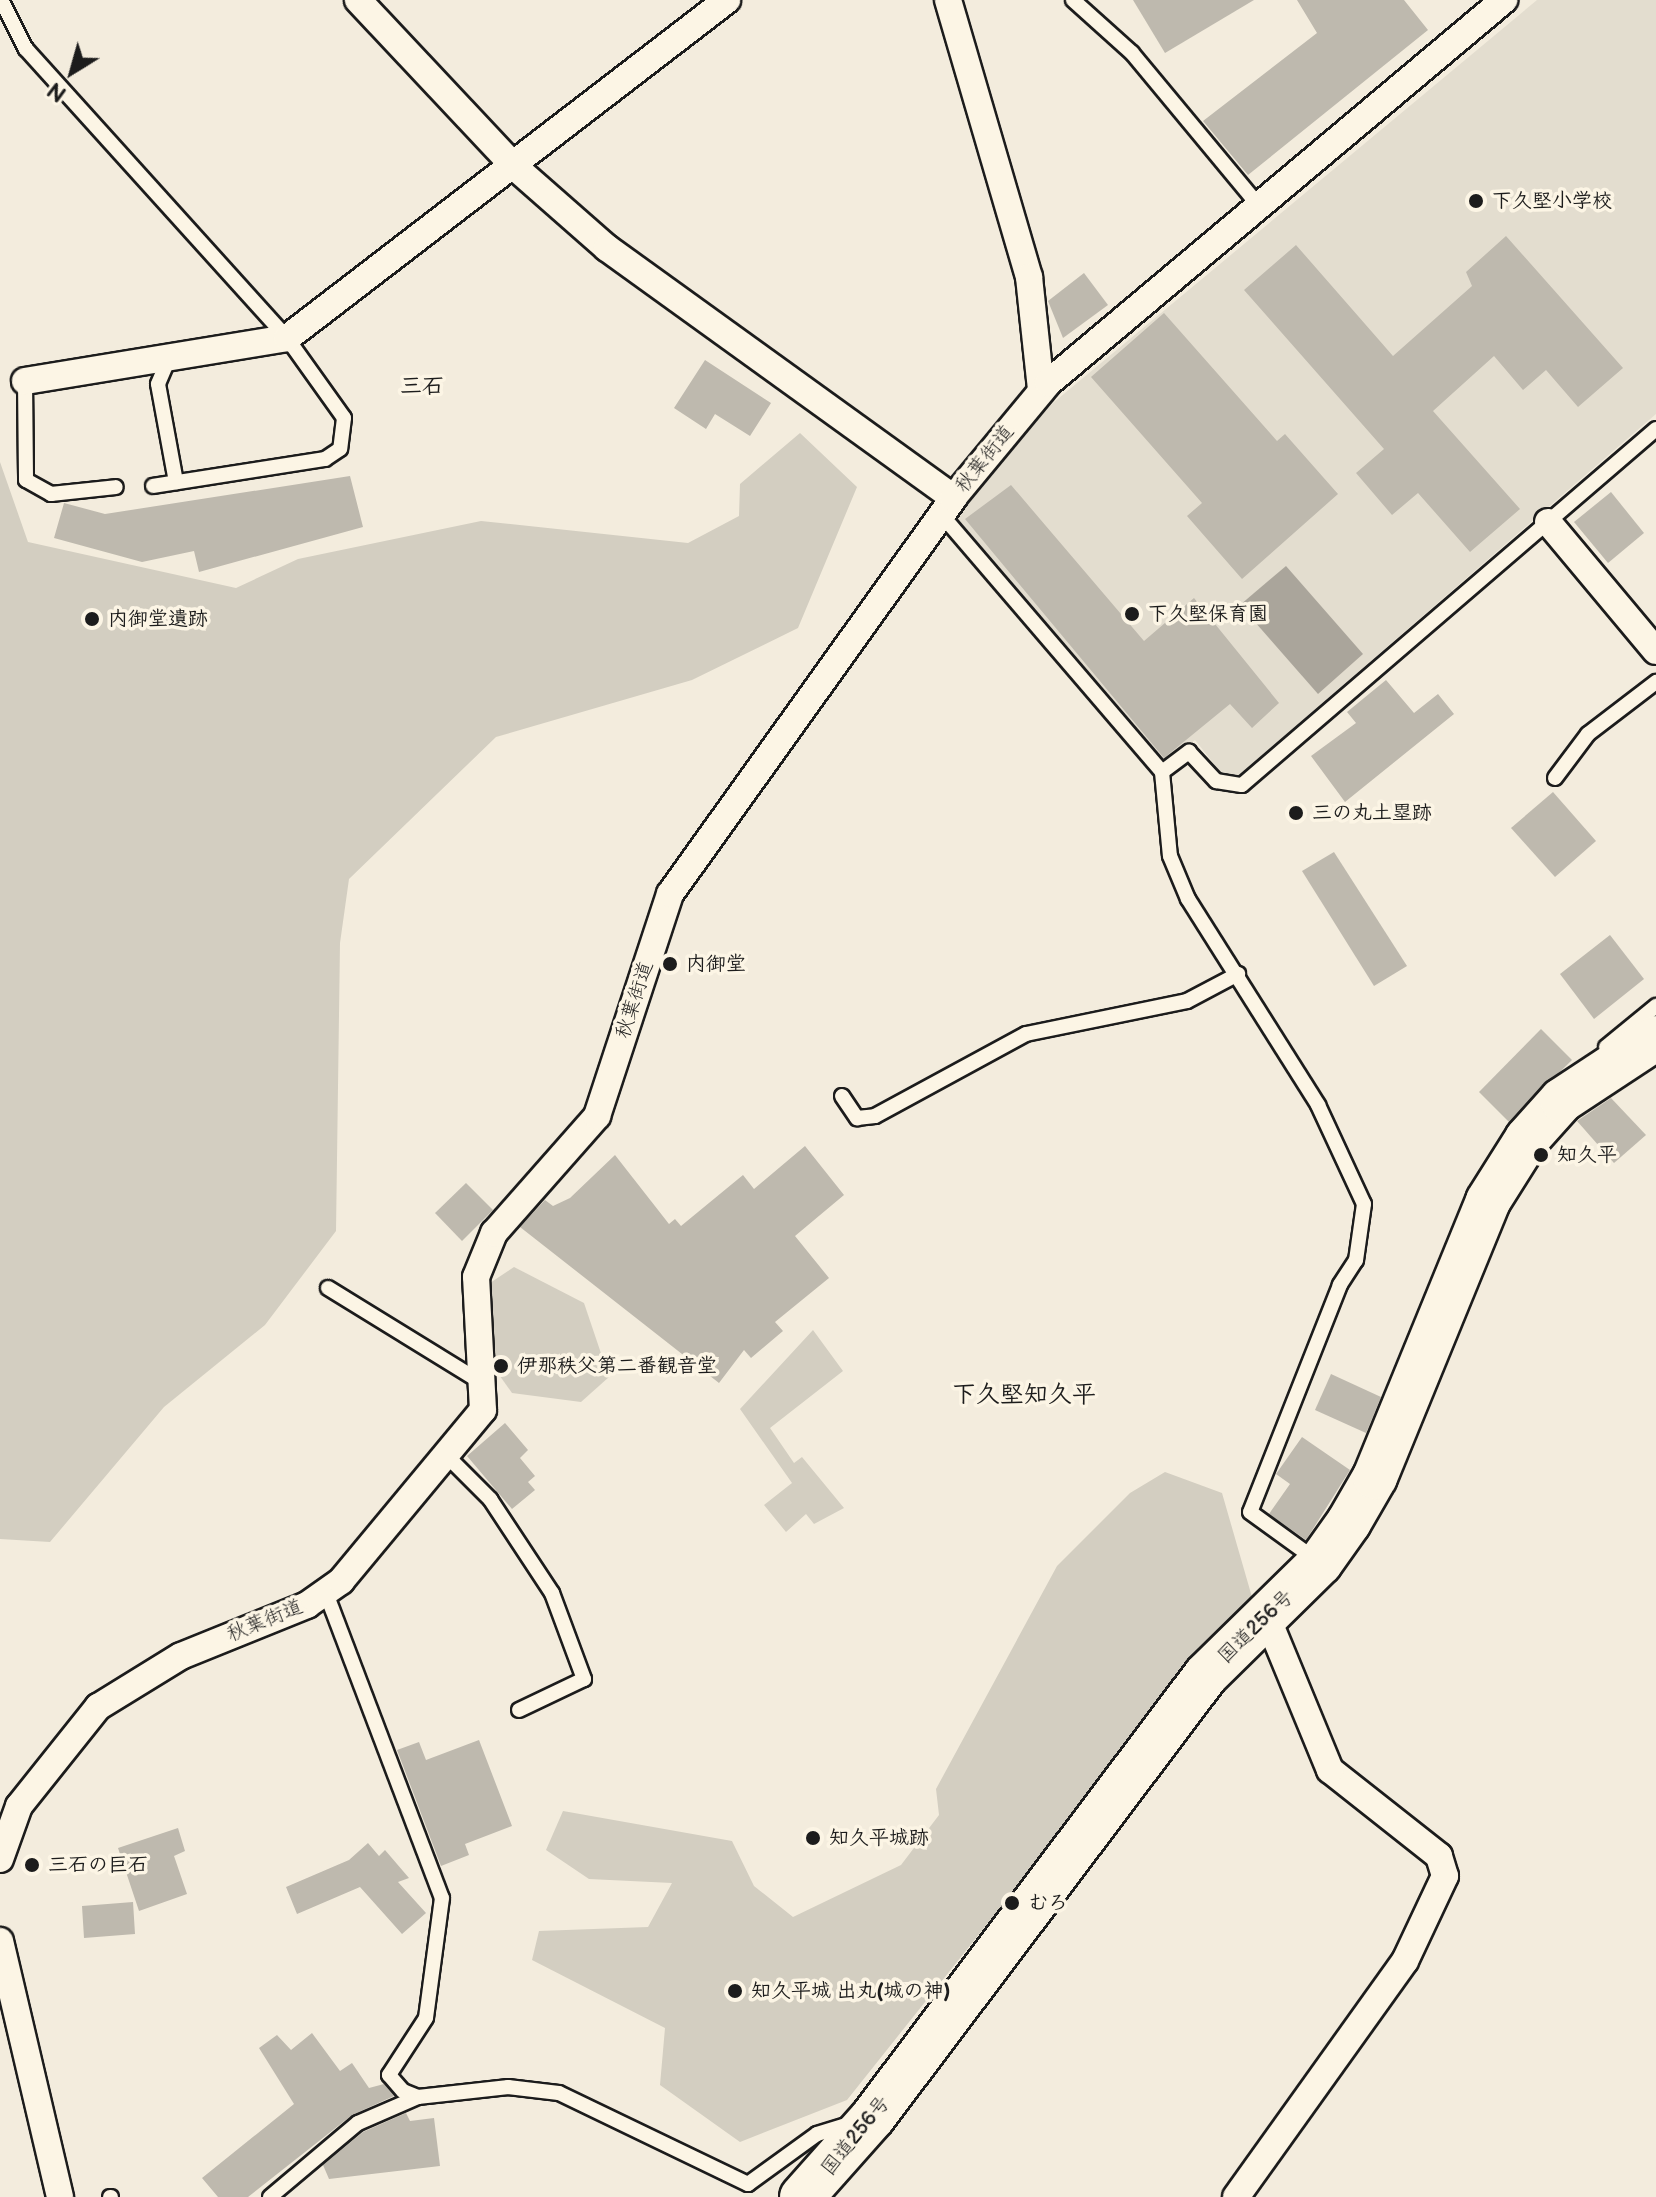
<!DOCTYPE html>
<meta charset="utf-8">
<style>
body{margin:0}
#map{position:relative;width:1656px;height:2197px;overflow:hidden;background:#f3ecdd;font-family:"Balsamiq Sans","Klee One",sans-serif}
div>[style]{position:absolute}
.built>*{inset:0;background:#e3ddcf}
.green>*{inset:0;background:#d3cec1}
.water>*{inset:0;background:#aaa59b}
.building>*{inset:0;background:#beb9ae}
.roads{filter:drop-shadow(2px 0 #1c1c1c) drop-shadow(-2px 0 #1c1c1c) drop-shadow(0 2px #1c1c1c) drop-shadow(0 -2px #1c1c1c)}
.service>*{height:14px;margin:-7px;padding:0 7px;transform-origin:7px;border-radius:7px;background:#fcf5e5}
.minor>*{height:26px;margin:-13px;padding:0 13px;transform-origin:13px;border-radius:13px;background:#fcf5e5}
.trunk>*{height:44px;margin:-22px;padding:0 22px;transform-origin:22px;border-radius:22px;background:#fcf5e5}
.dots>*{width:22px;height:22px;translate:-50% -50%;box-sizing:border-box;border:4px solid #fcf5e5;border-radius:50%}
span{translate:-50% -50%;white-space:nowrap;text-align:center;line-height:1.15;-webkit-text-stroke:7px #fcf5e5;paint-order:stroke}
.poi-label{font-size:20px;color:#1c1c1c;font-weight:700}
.left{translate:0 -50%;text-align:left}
.street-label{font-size:20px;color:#1c1c1c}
.neighbourhood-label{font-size:22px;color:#1c1c1c;font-weight:700}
.quarter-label{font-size:24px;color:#1c1c1c;font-weight:700}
.north{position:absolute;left:32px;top:32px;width:80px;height:80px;-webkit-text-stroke:6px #fcf5e5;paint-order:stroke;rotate:217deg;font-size:22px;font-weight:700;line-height:32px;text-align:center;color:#1c1c1c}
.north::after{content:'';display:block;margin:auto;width:28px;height:36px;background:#1c1c1c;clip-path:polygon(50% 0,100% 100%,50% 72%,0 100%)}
</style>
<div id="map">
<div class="built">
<div style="clip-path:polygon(1537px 0,1656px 0,1656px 414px,1238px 776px,1222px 774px,1195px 740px,1164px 762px,949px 515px,1053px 403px)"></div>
</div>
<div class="green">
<div style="clip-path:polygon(800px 433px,857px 487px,798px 628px,692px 680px,496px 737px,349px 879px,340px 943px,336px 1231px,265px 1325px,164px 1407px,50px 1542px,0 1539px,0 462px,28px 542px,236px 588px,298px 559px,481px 521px,688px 543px,739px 516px,740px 484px)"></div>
<div style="clip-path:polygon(514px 1267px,584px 1303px,609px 1377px,581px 1402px,512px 1393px,490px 1362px,490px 1283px)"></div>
<div style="clip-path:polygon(813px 1330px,843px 1371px,770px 1428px,794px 1463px,802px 1457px,844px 1508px,814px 1524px,806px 1514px,786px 1532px,764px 1505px,792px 1483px,740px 1409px)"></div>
<div style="clip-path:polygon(1165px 1472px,1222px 1493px,1254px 1604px,1202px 1654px,847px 2100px,740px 2142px,660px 2085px,665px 2028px,532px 1960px,539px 1931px,648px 1927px,672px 1883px,589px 1879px,546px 1850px,563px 1811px,732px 1841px,754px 1886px,793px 1917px,901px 1865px,939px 1815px,936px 1789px,1057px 1566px,1130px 1493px)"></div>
</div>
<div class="water">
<div style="clip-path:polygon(1286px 566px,1363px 654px,1318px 694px,1240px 605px)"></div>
</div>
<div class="building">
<div style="clip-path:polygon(1133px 0,1254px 0,1165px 53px)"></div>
<div style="clip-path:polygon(1297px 0,1404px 0,1428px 30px,1248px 175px,1203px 121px,1317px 33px)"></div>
<div style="clip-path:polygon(1506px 236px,1623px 368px,1578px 407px,1546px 370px,1523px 390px,1494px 356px,1433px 411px,1520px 509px,1470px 552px,1418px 493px,1392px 515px,1356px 473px,1384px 449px,1244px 290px,1296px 245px,1393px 356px,1472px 286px,1466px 272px)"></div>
<div style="clip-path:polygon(1084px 273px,1108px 305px,1063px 338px,1048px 301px)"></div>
<div style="clip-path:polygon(1164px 313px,1277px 441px,1285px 434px,1338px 494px,1242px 579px,1187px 516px,1202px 503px,1091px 377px)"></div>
<div style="clip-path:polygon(705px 360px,771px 403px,750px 436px,715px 414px,706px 429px,674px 408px)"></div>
<div style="clip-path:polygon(350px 476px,363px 527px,199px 572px,194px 551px,142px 562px,54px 538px,64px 503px,105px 514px)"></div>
<div style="clip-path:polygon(1011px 485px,1144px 641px,1194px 598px,1279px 703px,1252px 728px,1230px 704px,1164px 758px,965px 519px)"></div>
<div style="clip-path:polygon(1611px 492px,1644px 533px,1608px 563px,1574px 522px)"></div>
<div style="clip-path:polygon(1386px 680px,1414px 713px,1438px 694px,1454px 714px,1345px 802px,1311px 756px,1356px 723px,1347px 712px)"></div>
<div style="clip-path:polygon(1553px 792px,1596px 841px,1555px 877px,1511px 828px)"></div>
<div style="clip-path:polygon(1334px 852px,1407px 966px,1374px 986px,1302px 871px)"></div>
<div style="clip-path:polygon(1610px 935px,1644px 979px,1594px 1019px,1560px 974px)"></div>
<div style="clip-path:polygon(1541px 1029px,1572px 1060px,1509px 1122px,1479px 1092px)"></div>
<div style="clip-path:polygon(1611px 1098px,1646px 1135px,1614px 1163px,1577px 1121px)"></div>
<div style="clip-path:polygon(805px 1146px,844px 1195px,795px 1236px,829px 1278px,775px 1322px,783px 1331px,751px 1358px,744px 1350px,719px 1383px,520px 1227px,545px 1200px,553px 1206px,570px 1198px,615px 1155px,669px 1224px,675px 1219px,681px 1226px,743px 1175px,754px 1189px)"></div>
<div style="clip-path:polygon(466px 1183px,493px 1210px,462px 1241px,435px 1213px)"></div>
<div style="clip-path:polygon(1331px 1374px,1381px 1397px,1366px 1433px,1315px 1410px)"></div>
<div style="clip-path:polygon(505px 1423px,528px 1450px,520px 1458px,535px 1476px,528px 1482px,535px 1490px,512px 1509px,467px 1456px)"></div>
<div style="clip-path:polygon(1302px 1437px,1350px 1470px,1306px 1540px,1269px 1514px,1290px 1484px,1276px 1474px)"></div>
<div style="clip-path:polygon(479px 1740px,512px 1826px,465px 1844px,469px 1855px,441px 1866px,397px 1750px,419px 1742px,426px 1760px)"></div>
<div style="clip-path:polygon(178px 1828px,185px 1851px,174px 1856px,187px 1894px,139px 1911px,118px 1848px)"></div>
<div style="clip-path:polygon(368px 1843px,379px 1856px,385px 1850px,409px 1878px,398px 1882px,426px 1913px,402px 1934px,360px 1887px,297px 1914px,286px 1887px,349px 1860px)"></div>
<div style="clip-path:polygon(133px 1902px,135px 1934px,84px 1938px,82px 1906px)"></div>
<div style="clip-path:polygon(312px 2033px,340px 2071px,352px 2063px,369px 2088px,384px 2084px,394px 2096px,352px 2115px,248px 2197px,218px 2197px,202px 2178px,294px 2104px,259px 2048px,277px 2035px,291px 2050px)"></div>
<div style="clip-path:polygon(406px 2113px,410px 2121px,434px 2118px,440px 2166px,329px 2179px,323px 2165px,363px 2132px)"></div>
</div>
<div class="roads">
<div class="service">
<div style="left:1px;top:0;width:55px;rotate:63deg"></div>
<div style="left:26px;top:49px;width:389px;rotate:47.9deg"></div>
<div style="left:287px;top:338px;width:98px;rotate:54.5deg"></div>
<div style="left:344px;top:418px;width:31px;rotate:97deg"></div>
<div style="left:340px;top:449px;width:18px;rotate:146deg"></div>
<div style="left:325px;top:459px;width:174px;rotate:171.1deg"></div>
<div style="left:1073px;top:0;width:79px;rotate:41.9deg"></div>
<div style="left:1132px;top:53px;width:199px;rotate:50.3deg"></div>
<div style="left:169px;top:358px;width:28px;rotate:113deg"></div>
<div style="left:158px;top:384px;width:100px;rotate:79.6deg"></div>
<div style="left:25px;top:381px;width:99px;rotate:89.4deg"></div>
<div style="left:26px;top:480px;width:29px;rotate:29deg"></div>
<div style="left:51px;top:494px;width:65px;rotate:-6.1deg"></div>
<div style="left:941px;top:514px;width:340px;rotate:49.4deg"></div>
<div style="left:1162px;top:772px;width:84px;rotate:84.6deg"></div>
<div style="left:1170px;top:856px;width:47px;rotate:67.3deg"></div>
<div style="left:1188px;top:899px;width:244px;rotate:57.7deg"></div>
<div style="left:1318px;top:1105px;width:109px;rotate:65.1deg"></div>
<div style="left:1364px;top:1204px;width:57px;rotate:98.1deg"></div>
<div style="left:1356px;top:1260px;width:30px;rotate:123deg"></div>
<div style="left:1340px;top:1285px;width:244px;rotate:111.6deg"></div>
<div style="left:1250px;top:1512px;width:82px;rotate:36deg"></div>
<div style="left:1162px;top:772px;width:34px;rotate:-37deg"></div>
<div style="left:1189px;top:752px;width:40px;rotate:47deg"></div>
<div style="left:1216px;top:781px;width:26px;rotate:9deg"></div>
<div style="left:1242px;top:785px;width:546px;rotate:-40.69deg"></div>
<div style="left:1555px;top:778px;width:55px;rotate:-53.1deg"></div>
<div style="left:1588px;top:734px;width:86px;rotate:-37.4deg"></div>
<div style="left:1606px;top:1047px;width:65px;rotate:-39.4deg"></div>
<div style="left:842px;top:1096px;width:27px;rotate:56deg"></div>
<div style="left:857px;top:1118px;width:18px;rotate:-6deg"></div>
<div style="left:875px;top:1116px;width:172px;rotate:-28.5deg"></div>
<div style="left:1026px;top:1034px;width:164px;rotate:-11.6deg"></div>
<div style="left:1187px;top:1001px;width:58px;rotate:-27.9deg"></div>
<div style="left:328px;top:1288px;width:180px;rotate:31.6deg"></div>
<div style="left:445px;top:1454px;width:64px;rotate:45deg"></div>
<div style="left:490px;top:1499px;width:113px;rotate:56.6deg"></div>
<div style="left:552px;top:1593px;width:92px;rotate:69.6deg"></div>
<div style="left:584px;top:1679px;width:72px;rotate:154.5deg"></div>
<div style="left:326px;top:1593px;width:326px;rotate:69.2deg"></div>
<div style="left:442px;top:1898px;width:121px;rotate:97.6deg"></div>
<div style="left:426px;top:2018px;width:68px;rotate:123deg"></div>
<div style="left:389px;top:2075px;width:21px;rotate:49deg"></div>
<div style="left:403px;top:2091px;width:16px;rotate:22deg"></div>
<div style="left:418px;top:2097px;width:91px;rotate:-6.3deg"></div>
<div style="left:508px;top:2087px;width:51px;rotate:6.7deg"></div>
<div style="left:559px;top:2093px;width:210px;rotate:25.7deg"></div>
<div style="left:748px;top:2184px;width:85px;rotate:-35.9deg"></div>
<div style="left:817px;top:2134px;width:34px;rotate:-17deg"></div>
<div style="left:110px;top:2197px;width:1px"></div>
<div style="left:270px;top:2197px;width:115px;rotate:-40.1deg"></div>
<div style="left:358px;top:2123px;width:65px;rotate:-23.4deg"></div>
</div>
<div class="minor">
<div style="left:358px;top:0;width:231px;rotate:46.8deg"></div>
<div style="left:516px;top:168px;width:121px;rotate:41.3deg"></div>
<div style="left:607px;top:248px;width:427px;rotate:35.8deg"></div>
<div style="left:948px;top:0;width:289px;rotate:73.7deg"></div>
<div style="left:1029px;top:277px;width:114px;rotate:83.9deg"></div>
<div style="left:25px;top:381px;width:266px;rotate:-9.3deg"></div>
<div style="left:287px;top:338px;width:555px;rotate:-37.53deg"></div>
<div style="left:1548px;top:522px;width:168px;rotate:50.1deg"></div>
<div style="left:0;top:1859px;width:56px;rotate:-70.3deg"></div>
<div style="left:19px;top:1806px;width:127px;rotate:-51.4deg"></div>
<div style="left:98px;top:1707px;width:97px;rotate:-31.6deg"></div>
<div style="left:181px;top:1656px;width:136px;rotate:-22deg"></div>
<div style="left:307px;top:1605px;width:42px;rotate:-35.2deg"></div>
<div style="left:341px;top:1581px;width:222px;rotate:-50.3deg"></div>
<div style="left:483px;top:1410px;width:133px;rotate:-93deg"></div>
<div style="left:476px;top:1277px;width:48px;rotate:-67.8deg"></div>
<div style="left:494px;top:1233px;width:156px;rotate:-48.6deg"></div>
<div style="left:597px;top:1116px;width:234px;rotate:-71.8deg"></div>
<div style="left:670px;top:894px;width:487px;rotate:-54.4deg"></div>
<div style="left:953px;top:498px;width:149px;rotate:-50.4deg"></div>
<div style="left:1048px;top:383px;width:596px;rotate:-40.03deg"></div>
<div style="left:0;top:1941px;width:263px;rotate:76.8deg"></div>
<div style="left:1236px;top:2197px;width:290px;rotate:-54.4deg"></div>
<div style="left:1405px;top:1961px;width:94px;rotate:-64.8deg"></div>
<div style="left:1445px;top:1876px;width:21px;rotate:-107deg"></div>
<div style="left:1439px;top:1856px;width:139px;rotate:-141.7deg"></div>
<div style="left:1330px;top:1770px;width:165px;rotate:-112.4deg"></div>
</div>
<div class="trunk">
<div style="left:802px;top:2197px;width:107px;rotate:-48.4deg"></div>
<div style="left:873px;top:2117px;width:553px;rotate:-53.01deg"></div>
<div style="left:1206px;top:1675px;width:160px;rotate:-44.5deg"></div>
<div style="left:1320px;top:1563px;width:50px;rotate:-54.7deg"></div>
<div style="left:1349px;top:1522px;width:52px;rotate:-60deg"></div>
<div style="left:1375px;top:1477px;width:298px;rotate:-67.7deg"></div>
<div style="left:1488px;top:1201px;width:73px;rotate:-57.8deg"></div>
<div style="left:1527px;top:1139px;width:52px;rotate:-48.1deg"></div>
<div style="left:1562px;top:1100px;width:113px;rotate:-33.4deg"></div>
</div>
</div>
<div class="dots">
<div style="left:1476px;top:201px;background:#1c1c1c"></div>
<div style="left:1132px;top:614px;background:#1c1c1c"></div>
<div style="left:92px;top:619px;background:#1c1c1c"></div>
<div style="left:1296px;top:813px;background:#1c1c1c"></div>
<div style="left:670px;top:964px;background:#1c1c1c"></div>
<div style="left:1541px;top:1155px;background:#1c1c1c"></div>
<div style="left:501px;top:1366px;background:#1c1c1c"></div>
<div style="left:813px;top:1838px;background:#1c1c1c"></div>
<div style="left:32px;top:1865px;background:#1c1c1c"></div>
<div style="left:1012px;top:1903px;background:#1c1c1c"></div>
<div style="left:735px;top:1991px;background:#1c1c1c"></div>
</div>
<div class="poi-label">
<span class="left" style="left:1492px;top:201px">下久堅小学校</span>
<span class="left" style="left:1148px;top:614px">下久堅保育園</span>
<span class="left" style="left:108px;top:619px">内御堂遺跡</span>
<span class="left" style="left:1312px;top:813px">三の丸土塁跡</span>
<span class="left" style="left:686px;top:964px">内御堂</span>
<span class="left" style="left:1557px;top:1155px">知久平</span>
<span class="left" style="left:517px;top:1366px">伊那秩父第二番観音堂</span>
<span class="left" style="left:829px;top:1838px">知久平城跡</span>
<span class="left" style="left:48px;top:1865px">三石の巨石</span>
<span class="left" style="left:1028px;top:1903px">むろ</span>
<span class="left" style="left:751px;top:1991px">知久平城 出丸(城の神)</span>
</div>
<div class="street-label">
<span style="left:985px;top:459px;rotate:-51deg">秋葉街道</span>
<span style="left:635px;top:1000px;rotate:-72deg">秋葉街道</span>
<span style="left:265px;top:1621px;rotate:-22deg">秋葉街道</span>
<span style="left:1256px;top:1627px;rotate:-44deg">国道256号</span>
<span style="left:856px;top:2136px;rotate:-51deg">国道256号</span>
</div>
<div class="neighbourhood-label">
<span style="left:422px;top:387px">三石</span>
</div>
<div class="quarter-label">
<span style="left:1024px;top:1395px">下久堅知久平</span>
</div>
<div class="north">N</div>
</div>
